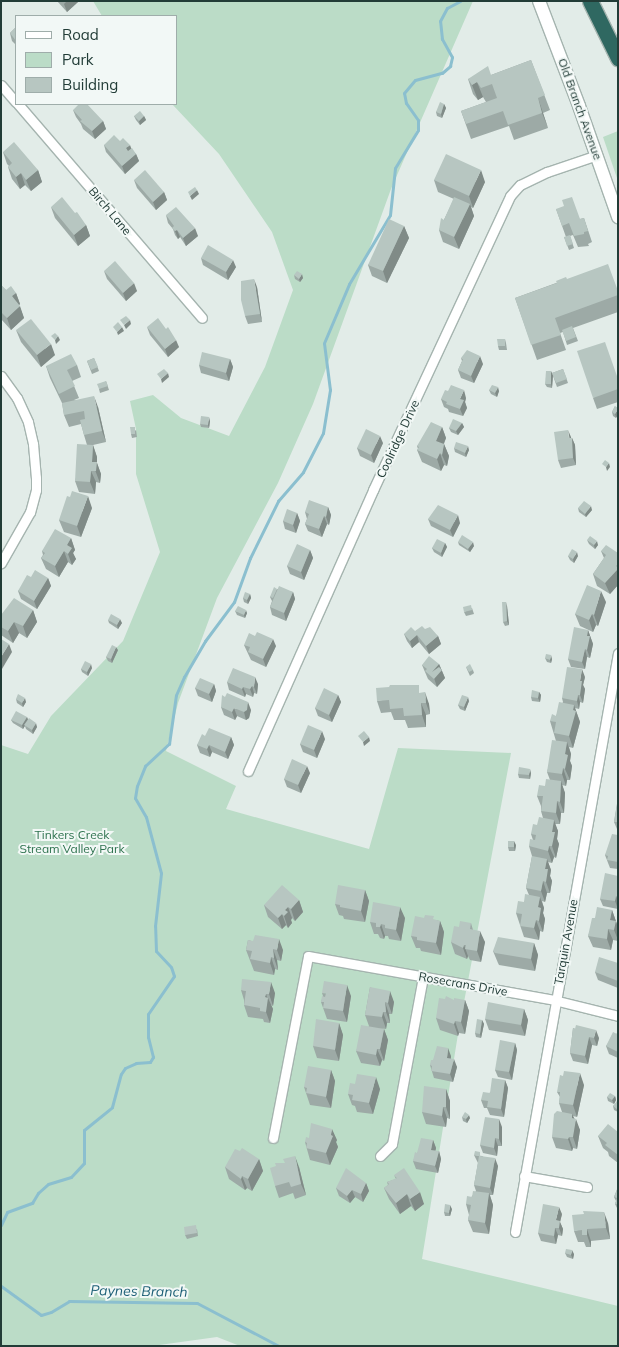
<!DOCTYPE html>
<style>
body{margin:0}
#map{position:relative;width:619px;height:1347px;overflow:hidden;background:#e2ece8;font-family:Mulish,sans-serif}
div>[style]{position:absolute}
.green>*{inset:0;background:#bbdcc7}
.stream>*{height:3px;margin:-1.5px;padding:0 1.5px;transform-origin:1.5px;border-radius:1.5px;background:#8bbfcf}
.roads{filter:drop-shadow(1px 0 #a5b4af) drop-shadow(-1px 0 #a5b4af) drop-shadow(0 1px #a5b4af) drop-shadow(0 -1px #a5b4af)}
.street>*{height:9px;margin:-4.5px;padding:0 4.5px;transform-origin:4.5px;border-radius:4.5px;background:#fff}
.secondary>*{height:12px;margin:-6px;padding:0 6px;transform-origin:6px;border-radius:6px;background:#fff}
.highway>*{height:15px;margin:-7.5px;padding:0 7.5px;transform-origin:7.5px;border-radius:7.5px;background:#2f6861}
.wall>*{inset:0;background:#9daaa6}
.shaded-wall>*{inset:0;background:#808b87}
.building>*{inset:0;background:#b7c6c1}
span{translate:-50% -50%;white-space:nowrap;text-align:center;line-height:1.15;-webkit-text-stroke:4px #f2f8f6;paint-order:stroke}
.street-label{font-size:12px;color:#223c37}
.park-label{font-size:12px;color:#2d724e}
.water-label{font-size:14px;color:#1e6077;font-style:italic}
.frame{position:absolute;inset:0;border:2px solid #223c37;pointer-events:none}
.legend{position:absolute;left:15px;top:15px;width:162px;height:90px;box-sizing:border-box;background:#f2f8f6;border:1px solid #9fadaa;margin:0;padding:6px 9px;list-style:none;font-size:15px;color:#223c37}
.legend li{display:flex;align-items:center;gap:10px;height:25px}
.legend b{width:25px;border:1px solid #9fadaa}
</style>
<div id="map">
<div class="green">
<div style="clip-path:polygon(93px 1px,473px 1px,391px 189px,313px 404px,278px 483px,217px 598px,178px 703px,166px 751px,236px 786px,226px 809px,369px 849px,398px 748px,511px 753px,458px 1034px,422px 1259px,618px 1306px,618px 1346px,240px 1346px,217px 1337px,152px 1346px,1px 1346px,1px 745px,28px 754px,51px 716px,123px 641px,160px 552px,136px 474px,136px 429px,130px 401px,153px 395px,181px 418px,229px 436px,265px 367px,293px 290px,272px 232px,219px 154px,172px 104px,176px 104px,176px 16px,102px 16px)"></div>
<div style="clip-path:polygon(618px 131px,618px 181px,603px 137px)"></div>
</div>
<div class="stream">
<div style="left:1px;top:1225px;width:14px;rotate:-65deg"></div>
<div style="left:7px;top:1212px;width:27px;rotate:-20deg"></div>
<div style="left:32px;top:1203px;width:12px;rotate:-59deg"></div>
<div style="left:38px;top:1193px;width:13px;rotate:-42deg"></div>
<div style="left:48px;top:1184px;width:24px;rotate:-17deg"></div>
<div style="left:71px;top:1177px;width:19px;rotate:-47deg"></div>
<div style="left:84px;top:1163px;width:33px;rotate:-90deg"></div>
<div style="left:84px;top:1130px;width:36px;rotate:-39deg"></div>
<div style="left:112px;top:1107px;width:34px;rotate:-75deg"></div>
<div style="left:121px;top:1074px;width:7px;rotate:-56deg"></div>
<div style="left:125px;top:1068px;width:12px;rotate:-24deg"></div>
<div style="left:136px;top:1063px;width:14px;rotate:-4deg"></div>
<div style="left:150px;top:1062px;width:6px;rotate:-59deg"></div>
<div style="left:153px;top:1057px;width:21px;rotate:-104deg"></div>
<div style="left:148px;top:1037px;width:23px;rotate:-90deg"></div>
<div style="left:148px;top:1014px;width:46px;rotate:-55.6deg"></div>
<div style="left:174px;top:976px;width:9px;rotate:-108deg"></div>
<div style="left:171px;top:967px;width:22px;rotate:-133deg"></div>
<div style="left:156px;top:951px;width:25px;rotate:-92deg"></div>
<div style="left:155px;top:926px;width:53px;rotate:-83.5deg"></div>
<div style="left:161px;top:873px;width:58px;rotate:-105deg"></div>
<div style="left:146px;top:817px;width:22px;rotate:-120deg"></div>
<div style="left:135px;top:798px;width:12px;rotate:-81deg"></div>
<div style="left:137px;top:786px;width:22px;rotate:-68deg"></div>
<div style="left:145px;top:766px;width:33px;rotate:-43deg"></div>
<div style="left:169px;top:744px;width:49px;rotate:-81.9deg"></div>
<div style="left:176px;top:695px;width:20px;rotate:-66deg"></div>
<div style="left:184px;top:677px;width:42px;rotate:-59.7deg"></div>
<div style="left:205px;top:641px;width:49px;rotate:-53.4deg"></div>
<div style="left:234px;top:602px;width:47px;rotate:-70deg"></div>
<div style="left:250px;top:558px;width:64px;rotate:-63.8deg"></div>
<div style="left:278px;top:501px;width:38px;rotate:-49deg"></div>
<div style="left:303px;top:472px;width:44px;rotate:-62.9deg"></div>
<div style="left:323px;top:433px;width:44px;rotate:-80.8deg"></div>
<div style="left:330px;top:390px;width:47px;rotate:-97.3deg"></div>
<div style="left:324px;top:343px;width:64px;rotate:-67deg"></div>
<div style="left:349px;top:284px;width:80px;rotate:-59.3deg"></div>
<div style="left:390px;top:215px;width:47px;rotate:-83.9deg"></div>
<div style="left:395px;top:168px;width:44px;rotate:-58.8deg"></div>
<div style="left:418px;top:130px;width:10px;rotate:-90deg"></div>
<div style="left:418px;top:120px;width:21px;rotate:-125deg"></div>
<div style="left:406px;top:103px;width:10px;rotate:-101deg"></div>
<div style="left:404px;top:93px;width:17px;rotate:-50deg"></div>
<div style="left:415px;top:80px;width:28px;rotate:-15deg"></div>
<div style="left:442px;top:73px;width:11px;rotate:-41deg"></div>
<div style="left:450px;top:66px;width:9px;rotate:-77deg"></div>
<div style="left:452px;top:57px;width:21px;rotate:-119deg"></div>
<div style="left:442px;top:39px;width:18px;rotate:-96deg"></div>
<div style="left:440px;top:21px;width:15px;rotate:-62deg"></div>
<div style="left:447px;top:8px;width:15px;rotate:-28deg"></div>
<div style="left:1px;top:1286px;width:49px;rotate:35.9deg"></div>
<div style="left:41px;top:1315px;width:10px;rotate:-17deg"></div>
<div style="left:51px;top:1312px;width:21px;rotate:-31deg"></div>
<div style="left:69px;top:1301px;width:128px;rotate:0.9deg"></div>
<div style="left:197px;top:1303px;width:93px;rotate:27.7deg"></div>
</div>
<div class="roads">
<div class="street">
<div style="left:1px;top:85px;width:23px;rotate:49deg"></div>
<div style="left:18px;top:104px;width:282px;rotate:49.3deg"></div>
<div style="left:1px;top:376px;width:27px;rotate:54deg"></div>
<div style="left:17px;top:398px;width:26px;rotate:65deg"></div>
<div style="left:28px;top:422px;width:23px;rotate:77deg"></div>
<div style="left:33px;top:444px;width:34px;rotate:85deg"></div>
<div style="left:36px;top:478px;width:12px;rotate:90deg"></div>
<div style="left:36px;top:490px;width:23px;rotate:105deg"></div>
<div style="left:30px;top:512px;width:59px;rotate:119.6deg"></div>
<div style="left:248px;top:771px;width:308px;rotate:-66deg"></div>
<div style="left:373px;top:490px;width:324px;rotate:-65deg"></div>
<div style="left:510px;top:196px;width:15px;rotate:-48deg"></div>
<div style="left:520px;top:185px;width:30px;rotate:-26deg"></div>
<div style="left:547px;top:172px;width:53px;rotate:-18.8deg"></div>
<div style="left:273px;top:1138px;width:185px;rotate:-79.1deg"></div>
<div style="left:308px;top:956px;width:250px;rotate:10.1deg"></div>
<div style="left:554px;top:1000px;width:66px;rotate:14deg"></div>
<div style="left:380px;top:1156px;width:17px;rotate:-45deg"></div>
<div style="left:392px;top:1144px;width:170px;rotate:-79.5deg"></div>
<div style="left:524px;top:1176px;width:64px;rotate:9.9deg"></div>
<div style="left:515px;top:1232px;width:588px;rotate:-79.91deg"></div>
</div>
<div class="secondary">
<div style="left:539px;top:1px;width:112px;rotate:69.1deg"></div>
<div style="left:579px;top:106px;width:118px;rotate:70.6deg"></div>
</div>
<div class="highway">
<div style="left:590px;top:1px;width:64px;rotate:63.8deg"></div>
</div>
</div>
<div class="wall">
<div style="clip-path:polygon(57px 1px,78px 1px,78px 2px,67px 12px)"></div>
<div style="clip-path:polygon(16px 27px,16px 45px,12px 41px,10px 33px)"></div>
<div style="clip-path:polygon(531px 60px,550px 110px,543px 113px,548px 128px,514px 140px,509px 126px,471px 139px,461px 111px,486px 102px,483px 97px,478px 100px,473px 94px,468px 79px,491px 75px)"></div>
<div style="clip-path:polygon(444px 104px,446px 108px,442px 118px,437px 116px,436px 112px)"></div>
<div style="clip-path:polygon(73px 110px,103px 121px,106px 129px,95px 139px,83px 129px,81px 124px,76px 117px)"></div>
<div style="clip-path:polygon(134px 116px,144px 116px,146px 120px,140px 125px,136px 120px)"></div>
<div style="clip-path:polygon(120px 141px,131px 149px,136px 154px,139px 161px,125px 174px,106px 152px,104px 145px)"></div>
<div style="clip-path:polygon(3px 152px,38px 170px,42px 182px,31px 191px,25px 185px,20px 189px,12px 179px,8px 167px,9px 166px,7px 164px)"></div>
<div style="clip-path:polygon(134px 180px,164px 192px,167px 200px,156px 210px,137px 188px)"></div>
<div style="clip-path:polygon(434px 180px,485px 182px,473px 208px,471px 207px,474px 216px,459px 249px,443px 242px,439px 230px,454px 199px,438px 192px)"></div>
<div style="clip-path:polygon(51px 207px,86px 225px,90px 236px,78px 246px,55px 218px)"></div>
<div style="clip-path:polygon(556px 209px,580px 219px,584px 218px,592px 242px,588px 244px,589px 246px,578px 247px,573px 235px,570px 236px,574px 248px,569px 250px,564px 237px,566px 237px)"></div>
<div style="clip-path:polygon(166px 215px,198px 236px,186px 246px,180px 237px,178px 239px,175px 235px,173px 229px,168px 223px)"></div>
<div style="clip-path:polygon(404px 226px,409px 238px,387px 283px,372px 276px,368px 265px)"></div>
<div style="clip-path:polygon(201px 258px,236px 267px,228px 280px,203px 265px)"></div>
<div style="clip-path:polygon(104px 271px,137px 291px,126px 301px,107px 279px)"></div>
<div style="clip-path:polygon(294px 275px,303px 278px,300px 282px,295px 279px)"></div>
<div style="clip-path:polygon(567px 279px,618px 291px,618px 312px,573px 328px,578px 341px,567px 345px,563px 332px,560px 333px,566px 350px,537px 360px,515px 298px)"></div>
<div style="clip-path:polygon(1px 285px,6px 290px,16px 293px,20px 304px,19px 305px,24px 318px,11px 330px,1px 319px)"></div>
<div style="clip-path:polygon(257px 287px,262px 322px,248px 324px,245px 316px)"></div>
<div style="clip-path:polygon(147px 327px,179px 347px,168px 357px,150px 335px)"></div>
<div style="clip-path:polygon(16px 330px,55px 355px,41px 367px,21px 342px)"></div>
<div style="clip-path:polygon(505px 339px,506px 343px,507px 350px,499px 350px,498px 346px)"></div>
<div style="clip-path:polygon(94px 358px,99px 371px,92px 374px,87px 361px)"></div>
<div style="clip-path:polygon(461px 358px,483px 364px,474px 383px,461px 378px,458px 370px,462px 361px)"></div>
<div style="clip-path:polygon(230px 359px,233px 367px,229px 381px,201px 373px,199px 365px)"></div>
<div style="clip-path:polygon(77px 365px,81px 377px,72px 381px,79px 398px,74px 400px,98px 407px,106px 442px,93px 445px,97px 457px,97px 463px,101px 474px,100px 483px,96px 482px,95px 494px,79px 492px,75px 481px,87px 445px,84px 435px,81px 424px,69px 427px,64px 415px,62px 403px,50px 378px,46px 366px)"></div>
<div style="clip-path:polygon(563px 369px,568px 383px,557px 387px,552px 373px)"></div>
<div style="clip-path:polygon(553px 375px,552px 388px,547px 387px,545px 384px)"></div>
<div style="clip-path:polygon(618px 378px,618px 402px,597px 409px,593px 398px)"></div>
<div style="clip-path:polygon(106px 381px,109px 390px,100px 393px,99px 389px)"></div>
<div style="clip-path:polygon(489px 390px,499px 391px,497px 397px,491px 394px)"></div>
<div style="clip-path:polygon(466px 398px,465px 402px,467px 408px,463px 416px,449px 412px,448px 409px,444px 407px,441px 399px)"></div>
<div style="clip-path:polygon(615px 406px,616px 418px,613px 416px,612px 412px)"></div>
<div style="clip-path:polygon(210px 421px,209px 428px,201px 427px,200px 424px)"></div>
<div style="clip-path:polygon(462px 423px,464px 427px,458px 435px,451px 432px,449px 428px)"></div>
<div style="clip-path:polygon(442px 427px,446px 438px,444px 444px,449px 456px,447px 466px,444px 465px,441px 471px,422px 462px,417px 450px,418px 449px,417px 446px)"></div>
<div style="clip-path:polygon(136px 430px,137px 437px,132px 438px,131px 434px)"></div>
<div style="clip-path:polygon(571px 438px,572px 438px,575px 445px,576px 465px,561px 468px,558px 460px)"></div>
<div style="clip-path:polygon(383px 443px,374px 463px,360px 456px,357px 448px)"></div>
<div style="clip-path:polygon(454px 448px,469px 450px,466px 457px,455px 452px)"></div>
<div style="clip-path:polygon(328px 507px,331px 515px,329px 525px,327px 524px,322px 537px,308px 531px,305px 524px,307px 519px,305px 512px)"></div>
<div style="clip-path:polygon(92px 508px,81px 537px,64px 532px,59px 520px)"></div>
<div style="clip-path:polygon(578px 508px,592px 510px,586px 517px,579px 512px)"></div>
<div style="clip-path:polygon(297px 513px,300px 521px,296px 533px,285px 529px,283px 521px)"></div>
<div style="clip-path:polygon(428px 519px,460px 523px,453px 537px,431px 526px)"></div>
<div style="clip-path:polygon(71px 538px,75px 550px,73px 553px,76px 559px,72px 565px,68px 562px,59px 577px,46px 569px,41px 558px,43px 555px,42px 551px)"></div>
<div style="clip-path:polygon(587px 540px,598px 545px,595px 549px,589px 544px)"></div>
<div style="clip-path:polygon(458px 542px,474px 546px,470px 552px,459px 545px)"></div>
<div style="clip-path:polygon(445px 543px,447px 547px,442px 557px,434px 552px,432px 548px)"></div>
<div style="clip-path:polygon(310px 550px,313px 558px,304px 580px,290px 574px,287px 566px)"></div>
<div style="clip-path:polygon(601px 551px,618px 553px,618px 585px,610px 594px,597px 586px,593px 574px,604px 558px)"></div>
<div style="clip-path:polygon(568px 556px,578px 556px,574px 563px,570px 560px)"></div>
<div style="clip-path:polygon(31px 577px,48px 578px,51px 586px,37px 609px,21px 599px,18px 591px)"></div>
<div style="clip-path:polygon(277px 589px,293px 592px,295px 599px,286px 621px,272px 615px,270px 607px,272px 601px,270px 597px)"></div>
<div style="clip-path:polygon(250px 594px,251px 598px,248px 604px,244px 602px,243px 598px)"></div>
<div style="clip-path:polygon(606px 602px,598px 626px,596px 625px,593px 632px,580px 626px,575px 614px)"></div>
<div style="clip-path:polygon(507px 606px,509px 625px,505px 626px,503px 622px)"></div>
<div style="clip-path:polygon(472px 608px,474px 614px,466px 616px,464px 612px)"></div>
<div style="clip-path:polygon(33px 610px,37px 622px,27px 638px,19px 633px,13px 643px,1px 635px,1px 615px)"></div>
<div style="clip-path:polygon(235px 611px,247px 613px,245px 618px,237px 615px)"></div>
<div style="clip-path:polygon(108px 620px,122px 623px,118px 629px,109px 623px)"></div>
<div style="clip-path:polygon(425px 629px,438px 636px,441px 644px,429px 654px,419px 642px,412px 648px,407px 641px,404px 634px)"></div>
<div style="clip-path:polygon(588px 630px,593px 644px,590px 658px,587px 657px,585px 669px,571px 667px,568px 659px)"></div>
<div style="clip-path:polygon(244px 645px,276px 646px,266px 667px,251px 660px)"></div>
<div style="clip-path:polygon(118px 650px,112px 663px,108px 661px,106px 657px)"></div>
<div style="clip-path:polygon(545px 658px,552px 659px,551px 663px,547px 662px)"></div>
<div style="clip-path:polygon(439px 664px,445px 678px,437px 687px,428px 679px,422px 665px)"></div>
<div style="clip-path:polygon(466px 667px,473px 670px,474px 673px,470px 676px)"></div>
<div style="clip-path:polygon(92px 668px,88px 676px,82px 672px,81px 669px)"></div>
<div style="clip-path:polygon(585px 677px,583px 685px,585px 689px,583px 703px,580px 702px,579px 709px,575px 708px,580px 722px,573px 748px,569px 747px,571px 754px,570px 761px,572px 766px,570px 780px,567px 780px,566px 786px,562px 785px,565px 793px,564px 813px,561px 813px,560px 824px,555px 824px,558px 831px,557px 839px,559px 844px,556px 858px,554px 857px,552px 863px,548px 862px,551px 870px,550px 876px,552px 881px,550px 893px,547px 893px,545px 902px,542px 901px,544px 908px,543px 913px,545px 919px,543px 932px,540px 931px,539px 940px,524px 937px,516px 913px,529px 895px,526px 888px,532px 856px,529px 846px,533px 840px,531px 834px,543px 818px,541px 811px,541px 806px,537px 796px,550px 780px,547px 772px,556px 741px,550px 721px,556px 716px,563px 702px,562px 698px)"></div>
<div style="clip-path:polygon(227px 682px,258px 684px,257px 694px,254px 693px,253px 697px,246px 694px,245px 697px,229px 690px)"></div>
<div style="clip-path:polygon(214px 684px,216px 691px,212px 702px,198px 696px,195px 688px)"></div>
<div style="clip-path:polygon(539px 692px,541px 695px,540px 702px,532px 701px,531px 697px)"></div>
<div style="clip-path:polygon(422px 693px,429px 704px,430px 714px,426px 715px,426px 727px,408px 728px,405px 720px,394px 720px,391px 712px,381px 713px,377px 701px)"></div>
<div style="clip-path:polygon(338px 695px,341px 702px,332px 722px,318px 716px,315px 708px)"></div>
<div style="clip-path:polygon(16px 699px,26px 702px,23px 707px,17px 703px)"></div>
<div style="clip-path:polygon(469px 701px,465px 711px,460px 709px,458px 705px)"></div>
<div style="clip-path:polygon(221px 707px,251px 710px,249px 718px,246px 720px,237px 716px,235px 720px,224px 715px)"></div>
<div style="clip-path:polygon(27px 717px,28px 720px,37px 727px,33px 734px,26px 729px,25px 726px,23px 729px,13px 723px,11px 720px)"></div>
<div style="clip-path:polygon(205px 736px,231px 737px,234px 745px,228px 759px,212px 752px,210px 757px,200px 753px,197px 745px)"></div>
<div style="clip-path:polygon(325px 739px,317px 758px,303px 752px,300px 744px)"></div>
<div style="clip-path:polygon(310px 773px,301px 793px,287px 787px,284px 779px)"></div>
<div style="clip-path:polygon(531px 773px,530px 779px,519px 778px,518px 774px)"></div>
<div style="clip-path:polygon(618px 798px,618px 830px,617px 829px,614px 822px)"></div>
<div style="clip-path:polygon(618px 835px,618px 869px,610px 868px,605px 855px)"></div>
<div style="clip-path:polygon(516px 845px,515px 851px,509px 851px,508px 847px)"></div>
<div style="clip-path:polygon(618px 876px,618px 909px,603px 906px,600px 899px)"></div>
<div style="clip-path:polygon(365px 890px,369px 901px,365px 922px,344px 919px,343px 916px,339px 915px,335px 904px)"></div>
<div style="clip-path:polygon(299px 900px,303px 912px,295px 921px,292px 918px,291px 920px,292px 923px,288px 928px,286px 925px,282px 929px,268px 917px,264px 905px)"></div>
<div style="clip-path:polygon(612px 910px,618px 927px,618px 941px,613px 940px,611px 950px,593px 947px,588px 936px,595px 918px)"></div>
<div style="clip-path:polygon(405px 918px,401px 941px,389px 939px,388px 936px,385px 936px,384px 939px,380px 938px,378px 934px,374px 934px,370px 922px)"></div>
<div style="clip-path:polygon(435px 920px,440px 921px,444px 932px,441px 955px,421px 951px,420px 948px,416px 948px,411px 936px)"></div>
<div style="clip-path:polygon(471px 923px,473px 930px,485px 942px,481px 962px,470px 960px,468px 956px,467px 959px,455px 954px,451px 942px,459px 927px)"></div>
<div style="clip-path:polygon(248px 940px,283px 950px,281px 961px,277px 960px,278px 970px,275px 969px,274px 975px,254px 971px,246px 950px)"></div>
<div style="clip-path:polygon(534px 943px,538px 955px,535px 971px,499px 965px,498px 963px,493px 951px)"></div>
<div style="clip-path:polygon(618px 963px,618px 988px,598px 980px,595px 972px)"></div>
<div style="clip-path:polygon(370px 987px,394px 1002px,392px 1014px,389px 1014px,390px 1023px,387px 1023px,386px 1029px,379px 1028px,384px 1029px,388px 1040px,384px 1061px,382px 1060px,380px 1066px,361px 1063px,356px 1051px,369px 1026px,365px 1015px)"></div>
<div style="clip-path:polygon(241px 990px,275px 993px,273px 1006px,271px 1005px,273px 1009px,270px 1023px,264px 1022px,263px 1019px,248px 1017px,244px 1005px,244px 1000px)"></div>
<div style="clip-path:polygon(322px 993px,351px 996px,347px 1022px,327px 1019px,321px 1002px,323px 996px)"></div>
<div style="clip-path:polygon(454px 1000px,465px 1000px,469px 1011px,465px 1034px,459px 1033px,458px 1036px,440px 1030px,436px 1018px)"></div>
<div style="clip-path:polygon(524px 1009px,528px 1020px,525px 1036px,489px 1030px,485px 1019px)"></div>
<div style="clip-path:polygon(482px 1020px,484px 1024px,481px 1038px,476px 1037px,475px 1033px)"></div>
<div style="clip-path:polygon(339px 1023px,343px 1035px,339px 1061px,317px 1058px,313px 1046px)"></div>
<div style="clip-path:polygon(573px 1028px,599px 1038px,597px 1046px,592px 1045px,588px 1064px,573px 1061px,570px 1053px)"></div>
<div style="clip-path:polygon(618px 1032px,618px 1058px,609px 1054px,606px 1046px)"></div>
<div style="clip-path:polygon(515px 1043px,517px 1050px,512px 1080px,498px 1077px,495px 1070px)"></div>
<div style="clip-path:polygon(451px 1056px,451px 1059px,457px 1067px,453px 1082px,434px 1078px,430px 1065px,433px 1060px)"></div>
<div style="clip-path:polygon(331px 1070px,335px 1081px,331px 1108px,310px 1105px,304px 1087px)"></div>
<div style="clip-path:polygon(505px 1080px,508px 1088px,504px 1117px,490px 1115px,487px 1108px,484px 1108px,481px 1100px)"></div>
<div style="clip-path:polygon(584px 1085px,577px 1117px,573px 1116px,580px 1130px,577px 1149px,573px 1148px,572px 1151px,556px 1148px,552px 1137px,562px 1112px,559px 1103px,560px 1097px,557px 1092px)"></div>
<div style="clip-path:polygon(380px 1089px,373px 1114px,357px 1112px,355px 1106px,352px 1105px,348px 1094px)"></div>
<div style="clip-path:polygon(446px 1089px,450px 1101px,450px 1119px,447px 1118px,446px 1127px,426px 1124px,422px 1112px)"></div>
<div style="clip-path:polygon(615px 1096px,616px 1100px,614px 1104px,608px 1101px,607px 1097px)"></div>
<div style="clip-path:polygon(618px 1102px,618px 1112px,614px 1110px,613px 1106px)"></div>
<div style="clip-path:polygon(462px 1117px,470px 1118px,467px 1123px,463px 1121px)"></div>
<div style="clip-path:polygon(502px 1127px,502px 1146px,498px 1146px,497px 1156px,483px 1153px,480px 1145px)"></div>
<div style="clip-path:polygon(618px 1132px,618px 1163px,609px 1156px,608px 1152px,603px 1148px,598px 1136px)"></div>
<div style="clip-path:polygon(309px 1138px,337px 1140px,336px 1142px,338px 1147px,330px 1165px,310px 1160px,305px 1142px)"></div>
<div style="clip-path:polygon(433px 1140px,436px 1148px,435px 1151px,439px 1151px,441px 1159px,438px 1173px,416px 1169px,413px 1161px,417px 1153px)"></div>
<div style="clip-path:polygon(474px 1155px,482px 1156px,498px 1166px,493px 1195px,490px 1195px,493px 1205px,489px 1234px,473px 1232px,468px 1220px,469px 1215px,466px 1204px,476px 1191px,474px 1185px,478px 1163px)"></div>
<div style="clip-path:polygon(259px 1159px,263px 1171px,252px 1191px,247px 1188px,245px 1190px,229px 1179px,225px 1167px)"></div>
<div style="clip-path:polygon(276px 1166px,299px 1167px,306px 1195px,295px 1199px,293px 1193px,279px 1198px,275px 1186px)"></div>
<div style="clip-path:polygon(394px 1175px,424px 1204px,415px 1211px,411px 1206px,400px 1214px,389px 1199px,384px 1188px,388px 1185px,387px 1182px,396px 1179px)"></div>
<div style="clip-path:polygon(366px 1183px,369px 1191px,363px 1202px,355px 1197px,350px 1203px,339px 1196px,336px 1188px)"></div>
<div style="clip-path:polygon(618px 1187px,618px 1210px,615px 1204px,616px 1201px,614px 1197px)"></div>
<div style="clip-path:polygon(452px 1209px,450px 1216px,445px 1216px,444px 1212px)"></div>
<div style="clip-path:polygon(562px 1214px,560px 1222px,563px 1229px,562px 1236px,558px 1235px,556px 1244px,541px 1241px,538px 1233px)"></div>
<div style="clip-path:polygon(608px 1223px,610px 1239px,591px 1241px,591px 1247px,586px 1247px,584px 1242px,578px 1242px,574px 1231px)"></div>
<div style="clip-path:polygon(197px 1229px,198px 1236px,187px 1239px,185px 1235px)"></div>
<div style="clip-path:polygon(565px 1253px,574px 1254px,573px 1259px,567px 1257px)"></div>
</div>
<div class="shaded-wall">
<div style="clip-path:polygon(67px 1px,78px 1px,78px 2px,67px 12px,64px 4px)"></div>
<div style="clip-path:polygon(477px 82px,483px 97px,478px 100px,472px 85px)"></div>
<div style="clip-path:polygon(538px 98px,548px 128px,542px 113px)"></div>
<div style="clip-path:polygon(444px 104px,446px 108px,442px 118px,441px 114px)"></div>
<div style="clip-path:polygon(144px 116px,146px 120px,140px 125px,139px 121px)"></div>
<div style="clip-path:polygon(103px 121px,106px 129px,95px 139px,92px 131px)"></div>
<div style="clip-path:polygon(130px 145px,133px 153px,129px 156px,126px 148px)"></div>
<div style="clip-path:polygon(136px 154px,139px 161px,125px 174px,122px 166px)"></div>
<div style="clip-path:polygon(38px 170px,42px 182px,31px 191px,26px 180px)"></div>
<div style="clip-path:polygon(481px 170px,485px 182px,473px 208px,469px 196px)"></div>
<div style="clip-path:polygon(21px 173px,25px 185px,20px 189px,16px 177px)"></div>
<div style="clip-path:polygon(197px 190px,199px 194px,192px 200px,190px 196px)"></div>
<div style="clip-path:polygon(164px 192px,167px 200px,156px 210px,153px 202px)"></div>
<div style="clip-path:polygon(470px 204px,474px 216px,459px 249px,454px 237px)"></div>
<div style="clip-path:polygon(86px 225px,90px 236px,78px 246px,74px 235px)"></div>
<div style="clip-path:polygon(404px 226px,409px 238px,387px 283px,383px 271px)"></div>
<div style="clip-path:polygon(195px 228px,198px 236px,186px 246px,183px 238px)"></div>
<div style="clip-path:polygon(177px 230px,180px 237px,178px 239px,175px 231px)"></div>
<div style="clip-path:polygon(233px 260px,236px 267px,228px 280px,226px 272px)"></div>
<div style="clip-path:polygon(302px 274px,303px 278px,300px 282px,299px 279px)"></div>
<div style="clip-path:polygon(254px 279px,257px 287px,262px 322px,260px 314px)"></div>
<div style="clip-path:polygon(134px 283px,137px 291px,126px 301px,123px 293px)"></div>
<div style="clip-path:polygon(16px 293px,20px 304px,16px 308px,12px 296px)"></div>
<div style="clip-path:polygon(20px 306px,24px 318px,11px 330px,7px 318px)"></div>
<div style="clip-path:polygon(130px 320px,131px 324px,126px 329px,124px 325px)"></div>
<div style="clip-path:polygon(122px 327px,124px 331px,118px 335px,117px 332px)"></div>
<div style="clip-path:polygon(58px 336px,60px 340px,56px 344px,55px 340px)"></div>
<div style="clip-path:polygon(176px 340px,179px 347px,168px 357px,165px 349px)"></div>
<div style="clip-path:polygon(51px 344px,55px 355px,41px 367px,37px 355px)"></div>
<div style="clip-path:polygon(480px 356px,483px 364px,474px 383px,471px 376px)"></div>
<div style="clip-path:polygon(230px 359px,233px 367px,229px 381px,226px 373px)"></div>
<div style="clip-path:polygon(551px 371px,553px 375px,552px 388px,551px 384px)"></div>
<div style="clip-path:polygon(168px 373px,169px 377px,162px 383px,161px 379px)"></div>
<div style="clip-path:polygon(498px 387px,499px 391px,497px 397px,495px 393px)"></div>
<div style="clip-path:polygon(464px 390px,466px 398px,465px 402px,467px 408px,463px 416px,460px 409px,460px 399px)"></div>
<div style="clip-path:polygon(94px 396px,98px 407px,106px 442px,102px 431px)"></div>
<div style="clip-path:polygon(618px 409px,618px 415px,616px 418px,615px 414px)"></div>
<div style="clip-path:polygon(209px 417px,210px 421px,209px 428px,208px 425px)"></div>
<div style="clip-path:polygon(462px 423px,464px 427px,458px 435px,456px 431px)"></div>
<div style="clip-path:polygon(442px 427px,446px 438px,440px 452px,436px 441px)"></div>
<div style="clip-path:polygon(568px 430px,571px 437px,572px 444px,572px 438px,575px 445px,576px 465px,573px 458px)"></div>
<div style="clip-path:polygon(380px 436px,383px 443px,374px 463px,371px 455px)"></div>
<div style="clip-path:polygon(444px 444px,449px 456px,447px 466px,442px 455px)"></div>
<div style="clip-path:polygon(93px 445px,97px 457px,97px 463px,101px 474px,100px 483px,92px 462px)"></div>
<div style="clip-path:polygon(468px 446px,469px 450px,466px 457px,465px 453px)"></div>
<div style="clip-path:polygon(440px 453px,444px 465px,441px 471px,437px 459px)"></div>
<div style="clip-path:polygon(609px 463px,610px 467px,607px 471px,606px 467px)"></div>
<div style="clip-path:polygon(91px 471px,96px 482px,95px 494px,90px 482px)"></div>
<div style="clip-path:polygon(88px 496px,92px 508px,81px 537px,77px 526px)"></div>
<div style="clip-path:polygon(591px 506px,592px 510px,586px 517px,585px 514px)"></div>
<div style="clip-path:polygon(328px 507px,331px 515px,329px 525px,326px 517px)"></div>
<div style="clip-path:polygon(297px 513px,300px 521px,296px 533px,293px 525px)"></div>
<div style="clip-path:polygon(458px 515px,460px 523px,453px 537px,450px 530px)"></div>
<div style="clip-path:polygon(324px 516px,327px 524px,322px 537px,319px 529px)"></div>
<div style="clip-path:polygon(71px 538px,75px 550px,73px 553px,76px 559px,72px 565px,68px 554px,67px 545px)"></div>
<div style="clip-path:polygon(597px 541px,598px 545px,595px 549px,594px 545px)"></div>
<div style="clip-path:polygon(473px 542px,474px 546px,470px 552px,468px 549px)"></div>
<div style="clip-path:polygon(445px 543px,447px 547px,442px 557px,441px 553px)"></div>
<div style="clip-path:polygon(310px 550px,313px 558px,304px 580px,301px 572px)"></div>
<div style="clip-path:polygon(64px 551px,68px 562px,59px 577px,55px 566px)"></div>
<div style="clip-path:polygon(577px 552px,578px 556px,574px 563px,573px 559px)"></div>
<div style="clip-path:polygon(618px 564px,618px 585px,610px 594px,605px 583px)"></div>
<div style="clip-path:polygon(48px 578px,51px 586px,37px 609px,34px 601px)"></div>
<div style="clip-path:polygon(601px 591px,606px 602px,598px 626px,594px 615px)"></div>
<div style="clip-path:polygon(293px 592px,295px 599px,286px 621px,284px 613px)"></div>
<div style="clip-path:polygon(250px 594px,251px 598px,248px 604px,247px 600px)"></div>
<div style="clip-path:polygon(506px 602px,507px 606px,509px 625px,507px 621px)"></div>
<div style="clip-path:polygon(33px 610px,37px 622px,27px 638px,23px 626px)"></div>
<div style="clip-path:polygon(246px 610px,247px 613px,245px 618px,244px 615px)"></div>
<div style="clip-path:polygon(592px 614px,596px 625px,593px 632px,589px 620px)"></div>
<div style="clip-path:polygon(120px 619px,122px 623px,118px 629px,117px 625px)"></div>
<div style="clip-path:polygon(14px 622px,19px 633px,13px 643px,8px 631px)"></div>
<div style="clip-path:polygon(588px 630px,593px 644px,590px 658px,587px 650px,587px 636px)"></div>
<div style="clip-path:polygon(417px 635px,419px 642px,412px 648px,410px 641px)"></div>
<div style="clip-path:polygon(438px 636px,441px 644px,429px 654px,426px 646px)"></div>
<div style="clip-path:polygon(273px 639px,276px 646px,266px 667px,263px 659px)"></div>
<div style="clip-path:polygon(9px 644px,12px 652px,2px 669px,1px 657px)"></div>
<div style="clip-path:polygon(116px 647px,118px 650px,112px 663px,111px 659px)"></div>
<div style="clip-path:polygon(585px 649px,587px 657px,585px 669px,582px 662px)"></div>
<div style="clip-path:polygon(551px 655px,552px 659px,551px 663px,550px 660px)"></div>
<div style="clip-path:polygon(91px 664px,92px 668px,88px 676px,87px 672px)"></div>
<div style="clip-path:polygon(439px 664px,445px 678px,437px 687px,432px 672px)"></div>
<div style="clip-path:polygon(582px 669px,585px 677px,583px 685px,585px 689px,583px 703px,580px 695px,580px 681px)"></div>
<div style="clip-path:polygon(255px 677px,258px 684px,257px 694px,254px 687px)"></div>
<div style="clip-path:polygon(214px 684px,216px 691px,212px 702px,209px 694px)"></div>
<div style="clip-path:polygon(252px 686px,254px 693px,253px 697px,250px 689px)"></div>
<div style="clip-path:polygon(243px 687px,246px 694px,245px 697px,242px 689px)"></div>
<div style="clip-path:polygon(425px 692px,429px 704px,430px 714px,426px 703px)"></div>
<div style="clip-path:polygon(539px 692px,541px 695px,540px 702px,538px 698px)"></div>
<div style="clip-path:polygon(338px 695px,341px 702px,332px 722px,329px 715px)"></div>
<div style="clip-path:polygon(578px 695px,580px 702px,579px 709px,577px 701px)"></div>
<div style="clip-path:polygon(468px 697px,469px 701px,465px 711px,464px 707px)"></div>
<div style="clip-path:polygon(25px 698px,26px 702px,23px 707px,22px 703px)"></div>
<div style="clip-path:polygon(248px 702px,251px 710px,249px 718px,246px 720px,244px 712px)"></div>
<div style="clip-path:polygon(421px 703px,426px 715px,426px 727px,422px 715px)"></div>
<div style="clip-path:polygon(574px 705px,580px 722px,573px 748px,569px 736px)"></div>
<div style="clip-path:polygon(234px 708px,237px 716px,235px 720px,232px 712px)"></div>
<div style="clip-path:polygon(27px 717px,28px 720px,23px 729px,22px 725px)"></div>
<div style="clip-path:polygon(36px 723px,37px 727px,33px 734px,32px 730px)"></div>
<div style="clip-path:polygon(322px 731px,325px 739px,317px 758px,314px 750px)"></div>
<div style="clip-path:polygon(231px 737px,234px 745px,228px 759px,225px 752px)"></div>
<div style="clip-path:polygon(369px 737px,370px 741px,364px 746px,363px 742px)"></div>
<div style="clip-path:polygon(567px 742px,571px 754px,570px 761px,572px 766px,570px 780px,565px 769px,565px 754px)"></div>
<div style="clip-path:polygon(209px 745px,212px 752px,210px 757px,207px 749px)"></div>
<div style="clip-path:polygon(307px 766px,310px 773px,301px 793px,298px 785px)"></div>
<div style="clip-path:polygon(563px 768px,567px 780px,566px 786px,562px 774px)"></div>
<div style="clip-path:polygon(530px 769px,531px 773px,530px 779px,529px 775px)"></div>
<div style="clip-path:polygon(561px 781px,565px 793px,564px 813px,560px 802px)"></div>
<div style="clip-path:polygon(557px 801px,561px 813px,560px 824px,556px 813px)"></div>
<div style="clip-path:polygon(554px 820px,558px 831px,557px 839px,559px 844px,556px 858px,552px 846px,552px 832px)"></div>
<div style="clip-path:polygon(514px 841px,516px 845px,515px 851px,514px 847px)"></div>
<div style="clip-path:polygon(549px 846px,554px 857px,552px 863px,548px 851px)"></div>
<div style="clip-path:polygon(547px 859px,551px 870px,550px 876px,552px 881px,550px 893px,546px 882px,545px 869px)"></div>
<div style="clip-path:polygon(543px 881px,547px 893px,545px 902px,541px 891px)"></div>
<div style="clip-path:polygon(365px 890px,369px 901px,365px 922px,361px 911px)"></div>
<div style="clip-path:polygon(616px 896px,618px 901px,618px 909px,615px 901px)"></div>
<div style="clip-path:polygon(540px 897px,544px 908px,543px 913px,545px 919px,543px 932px,539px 921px,538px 907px)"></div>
<div style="clip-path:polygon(299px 900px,303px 912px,295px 921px,291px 909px)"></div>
<div style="clip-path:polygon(288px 907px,292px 918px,291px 920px,292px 923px,288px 928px,284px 916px,285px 910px)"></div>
<div style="clip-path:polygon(400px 907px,405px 918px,401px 941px,396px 930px)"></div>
<div style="clip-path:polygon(612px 910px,618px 927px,618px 940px,610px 920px)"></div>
<div style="clip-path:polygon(282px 914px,286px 925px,282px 929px,278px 918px)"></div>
<div style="clip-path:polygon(536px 920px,540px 931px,539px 940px,534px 928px)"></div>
<div style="clip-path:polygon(440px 921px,444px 932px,441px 955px,436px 943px)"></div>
<div style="clip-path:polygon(381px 924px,385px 936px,384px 939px,380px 927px)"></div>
<div style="clip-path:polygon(608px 929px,613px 940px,611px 950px,607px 939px)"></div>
<div style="clip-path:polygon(480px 931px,485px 942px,481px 962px,477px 951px)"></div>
<div style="clip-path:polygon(279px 939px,283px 950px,281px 961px,277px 950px)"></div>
<div style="clip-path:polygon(534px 943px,538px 955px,535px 971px,531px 959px)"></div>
<div style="clip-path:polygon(464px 945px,468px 956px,467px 959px,463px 948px)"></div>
<div style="clip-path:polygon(273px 949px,277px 960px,278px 970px,274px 958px)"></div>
<div style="clip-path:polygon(271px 957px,275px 969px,274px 975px,270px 963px)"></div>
<div style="clip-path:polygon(271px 982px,275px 993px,273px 1006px,269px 994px)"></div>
<div style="clip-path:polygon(347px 985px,351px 996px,347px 1022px,343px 1011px)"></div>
<div style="clip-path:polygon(390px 991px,394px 1002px,392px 1014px,388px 1003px)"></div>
<div style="clip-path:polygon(266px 994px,268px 1000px,268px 998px,273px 1009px,270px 1023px,266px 1012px,265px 997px)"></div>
<div style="clip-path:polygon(465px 1000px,469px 1011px,465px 1034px,461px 1022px)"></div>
<div style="clip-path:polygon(385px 1002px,389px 1014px,390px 1023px,386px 1012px)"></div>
<div style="clip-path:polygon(524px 1009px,528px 1020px,525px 1036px,521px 1025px)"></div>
<div style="clip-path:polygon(383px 1012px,387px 1023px,386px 1029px,382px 1017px)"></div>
<div style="clip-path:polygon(482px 1020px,484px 1024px,481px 1038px,480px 1034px)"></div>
<div style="clip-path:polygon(455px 1021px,459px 1033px,458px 1036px,454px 1024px)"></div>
<div style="clip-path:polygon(339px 1023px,343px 1035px,339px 1061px,335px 1050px)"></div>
<div style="clip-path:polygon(384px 1029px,388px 1040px,384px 1061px,380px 1049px)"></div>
<div style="clip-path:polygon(596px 1030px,599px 1038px,597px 1046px,594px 1038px)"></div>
<div style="clip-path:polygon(589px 1037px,592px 1045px,588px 1064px,585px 1056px)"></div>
<div style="clip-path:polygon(515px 1043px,517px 1050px,512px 1080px,509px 1072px)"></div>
<div style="clip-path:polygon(448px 1048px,451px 1056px,450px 1066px,447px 1058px)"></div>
<div style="clip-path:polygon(377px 1049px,382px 1060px,380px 1066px,376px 1055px)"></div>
<div style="clip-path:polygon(454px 1059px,457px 1067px,453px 1082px,450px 1074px)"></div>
<div style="clip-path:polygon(331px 1070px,335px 1081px,331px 1108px,326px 1097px)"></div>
<div style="clip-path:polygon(580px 1073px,584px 1085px,577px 1117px,573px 1105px)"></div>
<div style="clip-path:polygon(376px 1077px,380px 1089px,373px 1114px,369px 1103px)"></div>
<div style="clip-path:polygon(505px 1080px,508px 1088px,504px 1117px,501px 1109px)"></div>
<div style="clip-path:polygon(446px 1089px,450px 1101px,450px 1119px,446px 1107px)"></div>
<div style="clip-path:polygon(615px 1096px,616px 1100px,614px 1104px,612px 1100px)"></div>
<div style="clip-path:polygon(443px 1107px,447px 1118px,446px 1127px,442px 1116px)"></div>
<div style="clip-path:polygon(572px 1114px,576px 1122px,576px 1119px,580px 1130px,577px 1149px,573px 1137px,572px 1118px)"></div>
<div style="clip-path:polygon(469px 1115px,470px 1118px,467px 1123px,466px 1119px)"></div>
<div style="clip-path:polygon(499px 1119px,502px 1127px,502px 1146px,499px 1139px)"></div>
<div style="clip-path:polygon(332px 1129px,337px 1140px,336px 1142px,338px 1147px,330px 1165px,326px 1153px)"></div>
<div style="clip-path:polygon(569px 1137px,573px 1148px,572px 1151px,568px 1139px)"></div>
<div style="clip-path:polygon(495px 1138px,498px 1146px,497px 1156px,494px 1148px)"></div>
<div style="clip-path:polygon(433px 1140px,436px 1148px,434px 1158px,431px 1150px)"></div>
<div style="clip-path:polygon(439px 1151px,441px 1159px,438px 1173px,435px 1166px)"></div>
<div style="clip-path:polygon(295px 1156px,299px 1167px,306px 1195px,301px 1184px)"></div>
<div style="clip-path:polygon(495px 1158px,498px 1166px,493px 1195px,490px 1188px)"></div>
<div style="clip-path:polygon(259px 1159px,263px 1171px,252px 1191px,248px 1179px)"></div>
<div style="clip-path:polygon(242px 1176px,247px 1188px,245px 1190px,241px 1179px)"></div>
<div style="clip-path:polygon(366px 1183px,369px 1191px,363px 1202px,361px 1194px)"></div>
<div style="clip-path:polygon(352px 1190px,355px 1197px,350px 1203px,347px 1196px)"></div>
<div style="clip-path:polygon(420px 1192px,424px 1204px,415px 1211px,410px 1199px)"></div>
<div style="clip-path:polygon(489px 1193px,493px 1205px,489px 1234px,485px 1223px)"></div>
<div style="clip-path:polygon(407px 1194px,411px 1206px,400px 1214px,396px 1203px)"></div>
<div style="clip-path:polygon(450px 1205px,452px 1209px,450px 1216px,449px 1213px)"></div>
<div style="clip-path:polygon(559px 1207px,562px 1214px,560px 1222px,563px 1229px,562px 1236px,556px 1220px)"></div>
<div style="clip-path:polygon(604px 1212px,608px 1223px,610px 1239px,606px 1228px)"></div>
<div style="clip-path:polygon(555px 1228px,558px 1235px,556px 1244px,554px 1236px)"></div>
<div style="clip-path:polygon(587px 1229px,591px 1241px,591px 1247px,587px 1235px)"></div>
<div style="clip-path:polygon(572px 1250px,574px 1254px,573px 1259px,571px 1255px)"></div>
</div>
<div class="building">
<div style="clip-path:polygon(16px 27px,16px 41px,10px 33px)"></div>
<div style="clip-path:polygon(531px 60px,545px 95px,538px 98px,542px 113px,508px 125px,503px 111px,466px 124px,461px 111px,497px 98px,492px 84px,481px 88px,477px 82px,472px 85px,468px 79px,488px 66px,491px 75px)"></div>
<div style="clip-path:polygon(440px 102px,444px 104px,441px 114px,436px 112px)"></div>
<div style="clip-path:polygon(79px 104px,87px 104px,103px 121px,92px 131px,80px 121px,82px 120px,73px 110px)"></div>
<div style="clip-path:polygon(140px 111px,144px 116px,139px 121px,134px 116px)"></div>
<div style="clip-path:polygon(114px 135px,120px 141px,123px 138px,130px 145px,126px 148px,128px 151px,132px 148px,136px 154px,122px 166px,104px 145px)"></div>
<div style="clip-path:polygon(14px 142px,38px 170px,26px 180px,21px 173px,16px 177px,8px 167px,12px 163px,3px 152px)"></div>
<div style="clip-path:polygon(446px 154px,481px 170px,469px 196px,434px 180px)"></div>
<div style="clip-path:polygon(145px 170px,164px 192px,153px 202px,134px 180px)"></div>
<div style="clip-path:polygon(195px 187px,197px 190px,190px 196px,188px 192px)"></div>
<div style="clip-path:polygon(62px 197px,75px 213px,77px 212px,86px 225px,74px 235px,51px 207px)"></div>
<div style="clip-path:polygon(454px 197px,470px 204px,454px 237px,439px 230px,441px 218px,444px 220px)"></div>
<div style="clip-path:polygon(572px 197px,580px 219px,584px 218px,588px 231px,584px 232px,584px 234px,574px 236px,569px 223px,562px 226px,556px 209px,564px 206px,562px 200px)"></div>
<div style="clip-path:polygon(176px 207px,195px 228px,183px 238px,177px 230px,175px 231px,172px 228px,174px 226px,166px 215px)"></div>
<div style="clip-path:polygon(389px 219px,404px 226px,383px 271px,368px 265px)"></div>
<div style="clip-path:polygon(570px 235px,573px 244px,567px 246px,564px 237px)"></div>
<div style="clip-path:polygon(208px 245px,233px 260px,226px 272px,201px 258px)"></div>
<div style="clip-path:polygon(115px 261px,134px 283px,123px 293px,104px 271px)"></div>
<div style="clip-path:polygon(608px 264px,618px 291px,618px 295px,555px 318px,561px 335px,531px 345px,515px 298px,557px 283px,556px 281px,566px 277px,567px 279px)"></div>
<div style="clip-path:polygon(297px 271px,302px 274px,299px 279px,294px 275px)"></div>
<div style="clip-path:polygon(254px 279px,260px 314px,245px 316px,241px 300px,241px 281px)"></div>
<div style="clip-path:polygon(1px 285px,6px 290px,11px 286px,16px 293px,12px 296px,20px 306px,7px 318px,1px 312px)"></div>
<div style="clip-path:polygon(126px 316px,130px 320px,124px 325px,120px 320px)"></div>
<div style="clip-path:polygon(158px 318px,166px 329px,168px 327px,176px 340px,165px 349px,147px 327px)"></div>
<div style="clip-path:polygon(31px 319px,51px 344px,37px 355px,16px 330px)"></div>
<div style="clip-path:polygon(118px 322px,122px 327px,117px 332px,113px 327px)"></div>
<div style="clip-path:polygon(572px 326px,576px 337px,566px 341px,562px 330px)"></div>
<div style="clip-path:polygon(55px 333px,58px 336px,55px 340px,51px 336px)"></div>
<div style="clip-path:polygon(497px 339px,505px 339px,505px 346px,498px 346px)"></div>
<div style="clip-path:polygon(605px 342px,618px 379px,618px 389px,593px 398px,577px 351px)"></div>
<div style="clip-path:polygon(467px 350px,480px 356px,471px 376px,458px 370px,463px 359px,461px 358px)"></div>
<div style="clip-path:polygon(202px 352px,230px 359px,226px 373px,199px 365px)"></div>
<div style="clip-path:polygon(71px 354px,77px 365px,67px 370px,75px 386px,59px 394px,46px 366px)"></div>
<div style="clip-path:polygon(94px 358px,98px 367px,91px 370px,87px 361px)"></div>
<div style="clip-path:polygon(164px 369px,168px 373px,161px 379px,157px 374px)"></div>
<div style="clip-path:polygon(563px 369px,567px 379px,556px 383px,552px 373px)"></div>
<div style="clip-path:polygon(546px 371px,551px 371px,551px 384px,545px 384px)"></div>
<div style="clip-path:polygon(106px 381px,108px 386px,99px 389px,97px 384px)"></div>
<div style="clip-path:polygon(451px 385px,464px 390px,460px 399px,464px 400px,460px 409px,446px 404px,447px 402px,441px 399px,445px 390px,448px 391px)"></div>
<div style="clip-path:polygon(492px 385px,498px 387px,495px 393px,489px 390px)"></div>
<div style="clip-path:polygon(94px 396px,102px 431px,84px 435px,80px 420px,85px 419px,84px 411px,64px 415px,62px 403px)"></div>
<div style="clip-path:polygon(615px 406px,618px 408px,618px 409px,615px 414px,612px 412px)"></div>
<div style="clip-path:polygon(201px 416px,209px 417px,208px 425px,200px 424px)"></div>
<div style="clip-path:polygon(453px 419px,462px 423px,456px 431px,449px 428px)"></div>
<div style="clip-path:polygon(431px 422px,442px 427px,436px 441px,444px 444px,442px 455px,440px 453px,437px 459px,417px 450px,419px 447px,417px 446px)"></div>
<div style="clip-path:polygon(130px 427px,135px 427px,135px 434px,131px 434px)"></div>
<div style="clip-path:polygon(366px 429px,380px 436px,371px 455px,357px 448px)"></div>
<div style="clip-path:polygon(568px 430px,569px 438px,572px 438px,573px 458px,558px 460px,554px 432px)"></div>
<div style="clip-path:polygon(456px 442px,468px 446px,465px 453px,454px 448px)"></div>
<div style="clip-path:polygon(77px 444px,93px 445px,92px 462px,97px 462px,96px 471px,91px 471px,90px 482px,75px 481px)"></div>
<div style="clip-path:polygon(605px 460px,609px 463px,606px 467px,602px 464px)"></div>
<div style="clip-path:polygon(72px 491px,88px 496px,77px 526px,59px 520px,67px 496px,70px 497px)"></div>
<div style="clip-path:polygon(309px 500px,328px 507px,326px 517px,324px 516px,319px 529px,305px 524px,309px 514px,305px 512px)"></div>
<div style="clip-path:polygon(584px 501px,591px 506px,585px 514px,578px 508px)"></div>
<div style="clip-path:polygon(438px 505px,458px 515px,450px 530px,428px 519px)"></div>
<div style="clip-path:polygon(287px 509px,297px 513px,293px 525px,283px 521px)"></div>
<div style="clip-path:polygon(55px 529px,71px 538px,67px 545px,72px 548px,68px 554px,64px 551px,55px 566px,41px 558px,45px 553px,42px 551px)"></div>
<div style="clip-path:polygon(462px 535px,473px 542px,468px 549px,458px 542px)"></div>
<div style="clip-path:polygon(590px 536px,597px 541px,594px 545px,587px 540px)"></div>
<div style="clip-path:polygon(437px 539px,445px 543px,441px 553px,432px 548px)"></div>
<div style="clip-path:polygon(297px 544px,310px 550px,301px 572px,287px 566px)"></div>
<div style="clip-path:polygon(606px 545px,618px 553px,618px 564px,616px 566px,618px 567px,618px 569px,605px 583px,593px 574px,606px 555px,601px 551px)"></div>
<div style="clip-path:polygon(572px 549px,577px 552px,573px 559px,568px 556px)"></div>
<div style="clip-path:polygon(35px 570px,48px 578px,34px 601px,18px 591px,27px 575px,31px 577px)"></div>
<div style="clip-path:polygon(587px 585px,601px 591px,594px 615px,592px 614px,589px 620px,575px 614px)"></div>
<div style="clip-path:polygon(279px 586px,293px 592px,284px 613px,270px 607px)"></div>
<div style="clip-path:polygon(274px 587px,277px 589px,273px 598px,270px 597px)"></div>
<div style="clip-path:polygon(245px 592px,250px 594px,247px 600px,243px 598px)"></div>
<div style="clip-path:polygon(14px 598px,33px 610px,23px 626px,14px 622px,8px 631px,1px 627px,1px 615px)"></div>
<div style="clip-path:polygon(502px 602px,506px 602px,507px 621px,503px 622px)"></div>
<div style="clip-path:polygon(471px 605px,472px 610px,464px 612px,463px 607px)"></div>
<div style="clip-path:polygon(238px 606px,246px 610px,244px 615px,235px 611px)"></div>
<div style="clip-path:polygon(111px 614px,120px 619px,117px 625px,108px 620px)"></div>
<div style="clip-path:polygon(422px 626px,425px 629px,430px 627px,438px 636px,426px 646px,417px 635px,410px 641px,404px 634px,411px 627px,415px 631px)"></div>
<div style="clip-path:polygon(574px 627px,588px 630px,587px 636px,590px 636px,587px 650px,585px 649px,582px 662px,568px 659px)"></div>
<div style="clip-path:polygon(257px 632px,273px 639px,263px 659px,248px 652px,250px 647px,244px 645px,249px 633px,255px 636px)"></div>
<div style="clip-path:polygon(1px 639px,9px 644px,1px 657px)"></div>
<div style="clip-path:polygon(112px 645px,116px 647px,111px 659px,106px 657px)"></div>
<div style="clip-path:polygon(546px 654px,551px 655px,550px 660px,545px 658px)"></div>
<div style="clip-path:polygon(429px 656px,439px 664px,432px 672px,439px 667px,442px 670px,434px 679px,425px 671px,427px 669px,422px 665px)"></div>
<div style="clip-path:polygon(85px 661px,91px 664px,87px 672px,81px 669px)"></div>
<div style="clip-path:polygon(470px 664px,473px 670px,469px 672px,466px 667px)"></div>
<div style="clip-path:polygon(567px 667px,582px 669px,580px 681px,582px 681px,580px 695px,578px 695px,577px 701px,562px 698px)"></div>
<div style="clip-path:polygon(233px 668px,255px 677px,254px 687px,252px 686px,250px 689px,243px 687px,242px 689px,227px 682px)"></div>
<div style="clip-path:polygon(200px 678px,214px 684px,209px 694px,195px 688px)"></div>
<div style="clip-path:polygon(390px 685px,419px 685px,419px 693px,425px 692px,426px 703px,421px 703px,422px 715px,404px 716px,403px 708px,390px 709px,389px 700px,377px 701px,376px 688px,389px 687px)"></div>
<div style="clip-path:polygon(324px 688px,338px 695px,329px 715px,315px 708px)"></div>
<div style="clip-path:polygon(532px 690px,539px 692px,538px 698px,531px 697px)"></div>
<div style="clip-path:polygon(227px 693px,248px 702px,247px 710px,244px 712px,234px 708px,232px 712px,221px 707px,222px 695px,225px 697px)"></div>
<div style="clip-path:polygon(18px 694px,25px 698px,22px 703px,16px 699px)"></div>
<div style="clip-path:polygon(462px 695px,468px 697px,464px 707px,458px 705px)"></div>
<div style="clip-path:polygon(559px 702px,574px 705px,573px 710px,576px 711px,569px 736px,554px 733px,556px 722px,550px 721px,552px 714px,556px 716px)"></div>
<div style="clip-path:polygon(16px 711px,27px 717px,22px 725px,11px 720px)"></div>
<div style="clip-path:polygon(29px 718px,36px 723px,32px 730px,24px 725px)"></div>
<div style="clip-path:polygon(308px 725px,322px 731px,314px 750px,300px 744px)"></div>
<div style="clip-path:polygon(209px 728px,231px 737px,225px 752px,209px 745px,207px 749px,197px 745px,202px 734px,205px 736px)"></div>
<div style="clip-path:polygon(364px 731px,369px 737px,363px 742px,358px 736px)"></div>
<div style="clip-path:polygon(552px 740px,567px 742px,565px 754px,568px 755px,565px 769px,563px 768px,562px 774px,547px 772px)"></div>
<div style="clip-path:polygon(292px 759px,307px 766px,298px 785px,284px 779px)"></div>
<div style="clip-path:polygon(519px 767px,530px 769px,529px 775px,518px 774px)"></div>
<div style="clip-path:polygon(546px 779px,561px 781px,560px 802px,557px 801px,556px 813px,541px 811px,543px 796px,537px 796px,539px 785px,545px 786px)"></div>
<div style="clip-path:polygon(618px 798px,618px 822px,614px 822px)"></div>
<div style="clip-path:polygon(539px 817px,554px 820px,552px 832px,555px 832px,552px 846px,549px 846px,548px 851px,529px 846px,530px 839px,535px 840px,536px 835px,531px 834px,533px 824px,537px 825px)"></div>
<div style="clip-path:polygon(612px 834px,618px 835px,618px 862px,607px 860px,608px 856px,605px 855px)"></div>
<div style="clip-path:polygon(508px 841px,514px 841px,514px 847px,508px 847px)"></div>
<div style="clip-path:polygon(532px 856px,547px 859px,545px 869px,548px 869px,546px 882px,543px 881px,541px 891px,526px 888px)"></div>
<div style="clip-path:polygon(605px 873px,618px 876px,618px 897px,616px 896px,615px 901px,600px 899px)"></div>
<div style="clip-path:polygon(282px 885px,299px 900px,291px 909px,288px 907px,285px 910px,288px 912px,284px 916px,282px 914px,278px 918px,264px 905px)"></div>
<div style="clip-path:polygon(338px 885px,365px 890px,361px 911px,340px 907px,340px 905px,335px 904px)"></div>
<div style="clip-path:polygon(525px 894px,540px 897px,538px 907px,541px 908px,539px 921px,536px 920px,534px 928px,520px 926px,522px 914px,516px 913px,518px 901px,524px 902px)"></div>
<div style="clip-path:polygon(373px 902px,400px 907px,396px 930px,385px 928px,385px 925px,381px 924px,380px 927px,376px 927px,376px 923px,370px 922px)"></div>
<div style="clip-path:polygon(597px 907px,612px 910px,610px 920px,616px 921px,614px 930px,608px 929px,607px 939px,588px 936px,592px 918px,595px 918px)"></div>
<div style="clip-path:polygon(425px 915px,434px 916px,433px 919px,440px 921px,436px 943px,417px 940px,417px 937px,411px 936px,415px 916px,424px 918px)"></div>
<div style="clip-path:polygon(460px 921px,471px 923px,470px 929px,480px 931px,477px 951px,465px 949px,466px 945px,464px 945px,463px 948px,451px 942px,454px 926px,459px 927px)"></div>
<div style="clip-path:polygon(255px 935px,279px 939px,277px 950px,273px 949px,274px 958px,271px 957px,270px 963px,250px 959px,252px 951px,246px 950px,248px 940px,253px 941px)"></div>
<div style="clip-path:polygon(498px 937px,534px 943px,531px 959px,495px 953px,493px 951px)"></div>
<div style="clip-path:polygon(599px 957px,618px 963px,618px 981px,595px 972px)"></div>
<div style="clip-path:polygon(242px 979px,271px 982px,269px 994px,266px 994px,265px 997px,268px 998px,266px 1012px,260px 1011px,260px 1008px,244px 1005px,246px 991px,241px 990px)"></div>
<div style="clip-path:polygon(324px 981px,347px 985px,343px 1011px,323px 1008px,324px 1002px,321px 1002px,322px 996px,325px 997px,326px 993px,322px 993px)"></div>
<div style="clip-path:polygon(370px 987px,390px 991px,388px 1003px,385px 1002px,386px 1012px,383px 1012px,382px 1017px,365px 1015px)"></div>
<div style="clip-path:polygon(446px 996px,454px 1000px,454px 998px,465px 1000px,461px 1022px,455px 1021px,454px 1024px,436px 1018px,439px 998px,445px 999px)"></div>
<div style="clip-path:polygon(488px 1002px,524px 1009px,521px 1025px,485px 1019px)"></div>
<div style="clip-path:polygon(316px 1019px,339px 1023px,335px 1050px,313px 1046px)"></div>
<div style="clip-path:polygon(477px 1019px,482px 1020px,480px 1034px,475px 1033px)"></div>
<div style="clip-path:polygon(361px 1025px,384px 1029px,380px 1049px,377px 1049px,376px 1055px,356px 1051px)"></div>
<div style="clip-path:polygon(576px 1025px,596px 1030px,594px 1038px,589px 1037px,585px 1056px,570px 1053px,573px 1028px,575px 1029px)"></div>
<div style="clip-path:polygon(613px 1032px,617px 1034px,618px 1032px,618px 1052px,606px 1046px)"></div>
<div style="clip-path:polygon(500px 1040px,515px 1043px,509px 1072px,495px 1070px)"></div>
<div style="clip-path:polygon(437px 1046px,448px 1048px,447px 1058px,454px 1059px,450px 1074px,431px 1071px,432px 1066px,430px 1065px,431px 1060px,433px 1060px)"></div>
<div style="clip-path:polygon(308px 1066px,331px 1070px,326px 1097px,306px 1093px,307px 1088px,304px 1087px)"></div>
<div style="clip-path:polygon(564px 1071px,580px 1073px,573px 1105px,559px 1103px,560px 1092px,557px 1092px,560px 1075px,563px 1076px)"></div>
<div style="clip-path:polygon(357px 1074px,376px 1077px,369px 1103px,352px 1100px,353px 1095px,348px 1094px,350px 1083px,355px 1084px)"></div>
<div style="clip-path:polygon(492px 1078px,505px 1080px,501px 1109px,487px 1107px,488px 1101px,481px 1100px,483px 1092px,490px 1093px)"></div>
<div style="clip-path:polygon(424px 1086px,446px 1089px,446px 1107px,443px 1107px,442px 1116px,422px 1112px)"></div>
<div style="clip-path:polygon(610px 1093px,615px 1096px,612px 1100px,607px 1097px)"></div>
<div style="clip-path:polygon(617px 1101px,618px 1102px,618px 1110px,613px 1106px)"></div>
<div style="clip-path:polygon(557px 1111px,572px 1114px,572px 1118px,576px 1119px,573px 1137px,569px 1137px,568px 1139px,552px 1137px,554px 1114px)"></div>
<div style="clip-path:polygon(465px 1112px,469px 1115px,466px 1119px,462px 1117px)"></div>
<div style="clip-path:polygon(485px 1117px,499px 1119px,499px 1139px,495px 1138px,494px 1148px,480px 1145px)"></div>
<div style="clip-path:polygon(311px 1123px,332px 1129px,331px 1135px,333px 1136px,326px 1153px,306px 1148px,307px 1143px,305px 1142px,306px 1137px,309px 1138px)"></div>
<div style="clip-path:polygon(608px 1124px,618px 1132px,618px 1155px,605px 1145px,607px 1143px,598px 1136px)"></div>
<div style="clip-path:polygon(421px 1138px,433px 1140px,431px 1150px,439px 1151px,435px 1166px,413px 1161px,415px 1152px,417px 1153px)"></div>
<div style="clip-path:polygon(242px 1148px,259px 1159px,248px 1179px,242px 1176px,241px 1179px,225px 1167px,235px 1149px,240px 1151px)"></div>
<div style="clip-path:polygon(475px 1151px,480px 1152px,480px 1156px,495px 1158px,490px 1188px,474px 1185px,479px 1156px,474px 1155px)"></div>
<div style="clip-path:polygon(295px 1156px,301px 1184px,291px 1187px,289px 1182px,275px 1186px,270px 1168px,276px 1166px,275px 1163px,285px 1163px,283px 1159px)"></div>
<div style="clip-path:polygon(346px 1168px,366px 1183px,361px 1194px,352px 1190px,347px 1196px,336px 1188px)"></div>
<div style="clip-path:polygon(404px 1168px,420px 1192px,410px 1199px,407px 1194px,396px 1203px,384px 1188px,389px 1184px,387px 1182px,397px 1178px,394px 1175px)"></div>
<div style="clip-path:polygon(618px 1187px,618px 1204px,615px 1204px,617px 1198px,614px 1197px)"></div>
<div style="clip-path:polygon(473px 1191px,489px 1193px,485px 1223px,468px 1220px,471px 1205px,466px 1204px,467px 1196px,472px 1197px)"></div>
<div style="clip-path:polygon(445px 1204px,450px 1205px,449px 1213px,444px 1212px)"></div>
<div style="clip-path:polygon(543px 1204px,559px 1207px,556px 1220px,560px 1221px,559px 1228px,555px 1228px,554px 1236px,538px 1233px)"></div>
<div style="clip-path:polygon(583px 1211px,604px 1212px,606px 1228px,587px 1229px,587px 1235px,582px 1235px,582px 1230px,574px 1231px,572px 1215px,584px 1214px)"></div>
<div style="clip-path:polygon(196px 1225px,197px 1233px,185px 1235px,184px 1227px)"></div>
<div style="clip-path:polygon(566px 1249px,572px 1250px,571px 1255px,565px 1253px)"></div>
</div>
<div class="street-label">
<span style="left:580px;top:109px;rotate:70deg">Old Branch Avenue</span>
<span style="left:110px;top:211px;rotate:50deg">Birch Lane</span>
<span style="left:398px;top:439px;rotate:-65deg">Coolridge Drive</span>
<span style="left:566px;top:942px;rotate:-80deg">Tarquin Avenue</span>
<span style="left:463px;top:984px;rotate:10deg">Rosecrans Drive</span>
</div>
<div class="park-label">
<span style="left:72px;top:842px">Tinkers Creek<br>Stream Valley Park</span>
</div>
<div class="water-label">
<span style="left:139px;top:1291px;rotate:1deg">Paynes Branch</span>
</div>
<div class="frame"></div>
<ul class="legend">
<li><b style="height:6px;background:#fff"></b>Road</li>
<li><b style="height:14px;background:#bbdcc7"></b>Park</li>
<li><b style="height:14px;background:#b7c6c1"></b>Building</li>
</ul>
</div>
